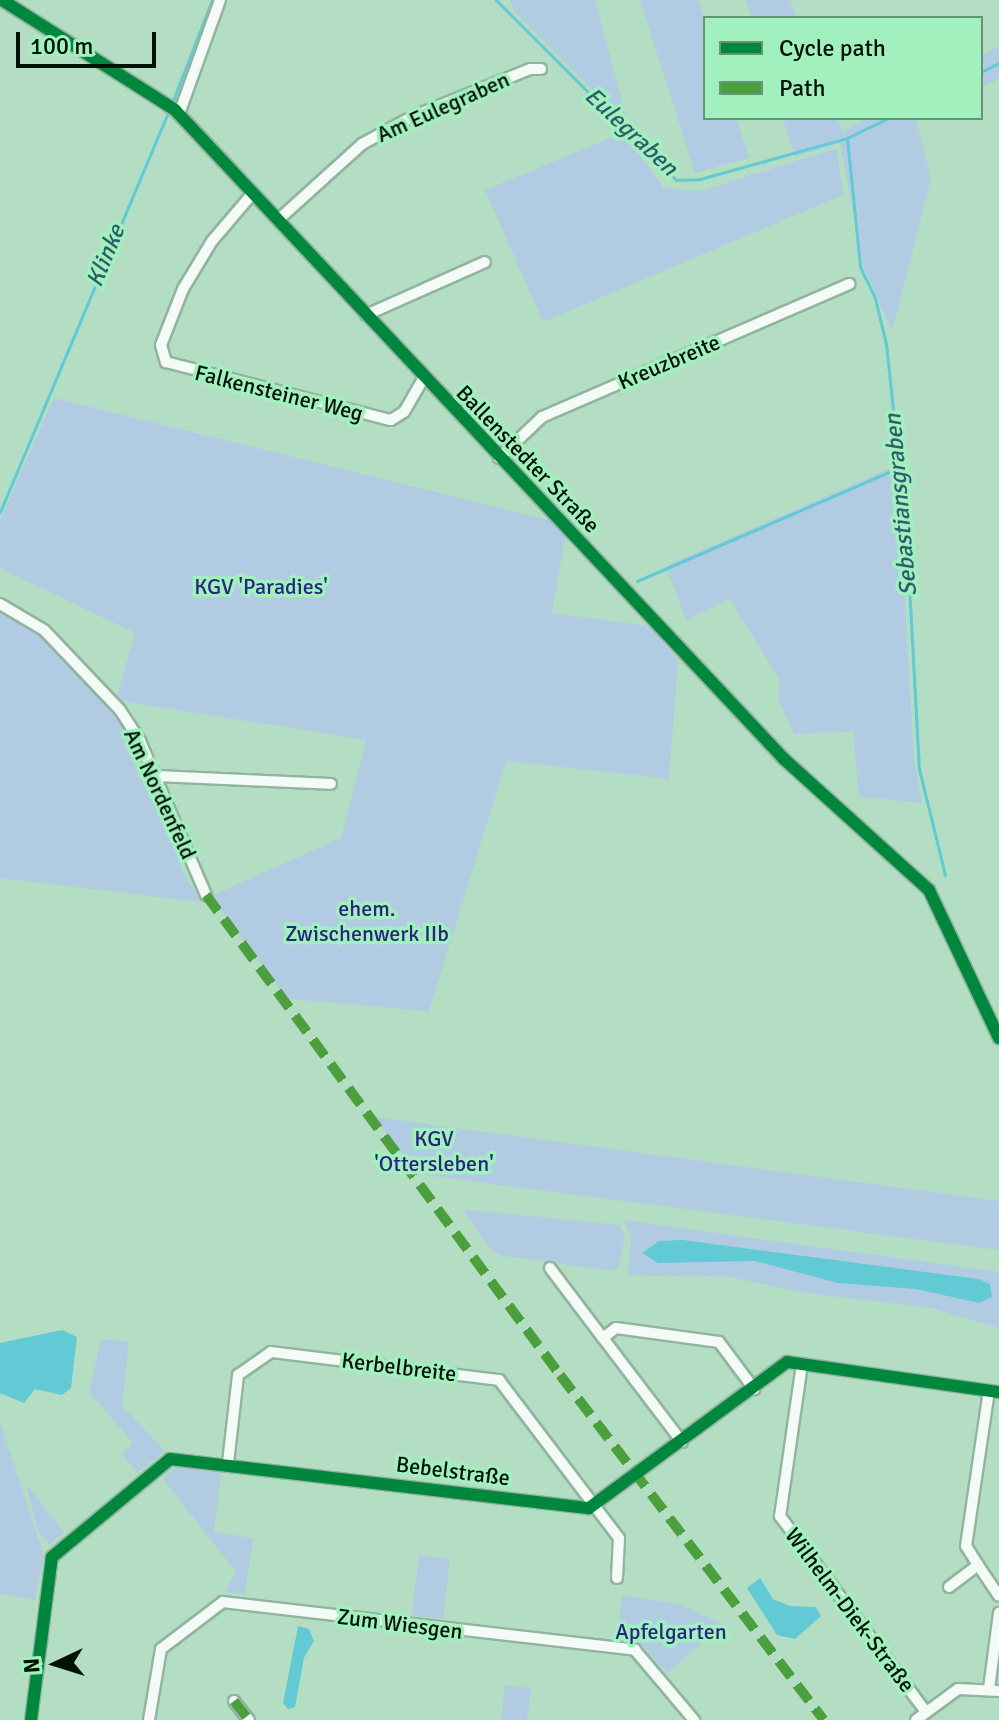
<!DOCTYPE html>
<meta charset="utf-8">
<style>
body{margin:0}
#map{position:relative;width:999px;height:1720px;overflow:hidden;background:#b3dec3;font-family:Signika,sans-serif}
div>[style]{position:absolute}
.green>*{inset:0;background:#b1cbe2}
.water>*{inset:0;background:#61cad5}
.stream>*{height:3px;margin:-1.5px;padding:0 1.5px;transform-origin:1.5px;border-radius:1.5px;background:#61cad5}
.roads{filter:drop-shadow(2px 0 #92b49f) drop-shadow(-2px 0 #92b49f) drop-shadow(0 2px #92b49f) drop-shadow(0 -2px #92b49f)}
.minor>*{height:10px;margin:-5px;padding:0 5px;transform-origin:5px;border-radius:5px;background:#f4faf6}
.quiet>*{height:10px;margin-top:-5px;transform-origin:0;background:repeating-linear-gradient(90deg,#4ba03d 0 20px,transparent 0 30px)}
.cycleway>*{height:12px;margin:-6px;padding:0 6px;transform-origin:6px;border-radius:6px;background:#00873e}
span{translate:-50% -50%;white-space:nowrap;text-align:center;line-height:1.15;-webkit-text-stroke:7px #a1f0be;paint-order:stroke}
.street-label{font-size:22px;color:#001105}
.park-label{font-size:22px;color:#27257f}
.water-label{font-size:24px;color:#2b5f6c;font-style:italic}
.legend{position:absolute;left:703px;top:16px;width:280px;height:104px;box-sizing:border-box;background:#a1f0be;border:2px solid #619774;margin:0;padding:10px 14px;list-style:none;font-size:24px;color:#001105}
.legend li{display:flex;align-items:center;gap:16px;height:40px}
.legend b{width:40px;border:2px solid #619774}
.north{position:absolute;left:16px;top:1624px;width:80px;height:80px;-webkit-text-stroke:6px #a1f0be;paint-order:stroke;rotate:266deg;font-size:22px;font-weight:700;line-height:32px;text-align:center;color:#001105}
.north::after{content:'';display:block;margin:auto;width:28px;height:36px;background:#001105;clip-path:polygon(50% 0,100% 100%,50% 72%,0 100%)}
.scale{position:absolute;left:16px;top:32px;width:140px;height:36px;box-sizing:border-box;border:4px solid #001105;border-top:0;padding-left:10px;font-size:24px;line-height:28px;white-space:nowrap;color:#001105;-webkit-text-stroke:6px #a1f0be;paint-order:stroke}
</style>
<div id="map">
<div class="green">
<div style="clip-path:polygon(510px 0,595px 0,629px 127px,513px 10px)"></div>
<div style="clip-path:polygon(640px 0,698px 0,705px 21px,705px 118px,736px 118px,749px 158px,695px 173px)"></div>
<div style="clip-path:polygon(746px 0,790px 0,797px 18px,752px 18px)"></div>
<div style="clip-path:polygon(999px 46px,999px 79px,981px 87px,981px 56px)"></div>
<div style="clip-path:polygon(783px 118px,837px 118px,843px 132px,868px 118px,916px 118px,931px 179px,892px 331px,863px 265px,840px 143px,795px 157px)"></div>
<div style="clip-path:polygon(623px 133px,664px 188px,701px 191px,837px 148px,843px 195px,543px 322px,485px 190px)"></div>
<div style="clip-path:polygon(54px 398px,549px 520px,550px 516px,566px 533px,552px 613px,649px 626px,678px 660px,669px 779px,506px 761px,429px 1011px,287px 999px,211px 896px,341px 838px,366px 740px,116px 700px,135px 633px,0 568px,0 520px)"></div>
<div style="clip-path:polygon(897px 465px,914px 759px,922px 803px,859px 797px,853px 731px,794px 734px,778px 699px,780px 680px,730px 599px,686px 620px,666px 566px)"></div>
<div style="clip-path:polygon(0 609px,39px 632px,115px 712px,138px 746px,182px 871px,201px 902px,0 878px)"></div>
<div style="clip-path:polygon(374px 1117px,999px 1201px,999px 1250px,417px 1174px)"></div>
<div style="clip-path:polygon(462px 1209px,619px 1225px,625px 1235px,619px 1267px,613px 1271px,504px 1256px,493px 1252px)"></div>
<div style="clip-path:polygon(624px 1220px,999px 1272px,999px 1328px,931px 1308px,806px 1293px,730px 1277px,628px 1275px,631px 1237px)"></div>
<div style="clip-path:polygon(101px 1339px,129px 1342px,122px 1406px,165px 1451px,137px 1473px,122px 1454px,133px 1443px,89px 1392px)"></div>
<div style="clip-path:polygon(0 1422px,44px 1556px,35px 1600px,0 1594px)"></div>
<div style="clip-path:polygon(177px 1466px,221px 1473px,214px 1532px,253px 1538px,245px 1594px,225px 1592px,236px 1572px,163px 1479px)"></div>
<div style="clip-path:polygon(26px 1484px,64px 1533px,49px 1544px,38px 1531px)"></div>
<div style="clip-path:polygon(419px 1555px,450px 1559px,443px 1619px,412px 1615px)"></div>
<div style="clip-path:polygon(622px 1595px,679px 1604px,723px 1624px,667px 1673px,641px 1643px,617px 1640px)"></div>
<div style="clip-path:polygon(505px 1685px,531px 1688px,527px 1720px,501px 1720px)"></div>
</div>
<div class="water">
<div style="clip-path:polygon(683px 1240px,978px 1279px,990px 1284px,992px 1297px,979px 1303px,916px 1289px,838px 1283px,755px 1261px,658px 1263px,642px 1253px,659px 1241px)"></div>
<div style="clip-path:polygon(62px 1330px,77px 1337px,71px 1388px,62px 1395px,35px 1389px,24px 1403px,0 1393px,0 1343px)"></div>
<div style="clip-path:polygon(760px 1578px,773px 1599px,790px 1606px,816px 1607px,821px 1616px,795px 1639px,777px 1635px,747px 1588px)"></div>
<div style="clip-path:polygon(298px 1626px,309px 1629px,314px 1641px,304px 1658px,295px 1707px,288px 1709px,283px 1703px)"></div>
</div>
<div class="stream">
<div style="left:496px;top:0;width:255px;rotate:45deg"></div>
<div style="left:676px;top:180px;width:24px;rotate:-2deg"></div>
<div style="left:700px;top:179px;width:153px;rotate:-15.6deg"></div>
<div style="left:847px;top:138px;width:46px;rotate:-26deg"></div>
<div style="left:981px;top:72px;width:20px;rotate:-27deg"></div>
<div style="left:172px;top:103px;width:110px;rotate:-68.8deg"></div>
<div style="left:847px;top:138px;width:130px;rotate:84.2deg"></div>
<div style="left:860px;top:267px;width:34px;rotate:64deg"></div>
<div style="left:875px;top:298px;width:47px;rotate:76.6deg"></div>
<div style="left:886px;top:344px;width:187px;rotate:83.9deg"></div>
<div style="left:906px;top:530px;width:239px;rotate:86.9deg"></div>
<div style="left:919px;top:769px;width:109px;rotate:76.2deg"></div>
<div style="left:0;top:512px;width:436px;rotate:-67.2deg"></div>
<div style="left:637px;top:581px;width:284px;rotate:-23.4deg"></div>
</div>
<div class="roads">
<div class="minor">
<div style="left:2px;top:0;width:205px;rotate:32.4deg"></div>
<div style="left:175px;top:110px;width:890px;rotate:46.82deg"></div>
<div style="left:784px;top:759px;width:195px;rotate:42.1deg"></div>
<div style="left:929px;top:890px;width:164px;rotate:64.7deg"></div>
<div style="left:179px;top:114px;width:121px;rotate:-70.2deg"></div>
<div style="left:253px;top:193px;width:63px;rotate:130.5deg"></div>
<div style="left:212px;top:241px;width:56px;rotate:121.1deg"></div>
<div style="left:183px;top:289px;width:60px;rotate:111.4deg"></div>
<div style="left:161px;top:345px;width:18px;rotate:74deg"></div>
<div style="left:166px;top:362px;width:232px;rotate:14.5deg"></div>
<div style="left:391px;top:420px;width:15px;rotate:-32deg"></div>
<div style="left:404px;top:412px;width:39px;rotate:-60deg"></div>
<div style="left:278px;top:220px;width:113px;rotate:-42.1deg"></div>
<div style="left:362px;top:144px;width:57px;rotate:-28.4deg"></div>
<div style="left:412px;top:117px;width:127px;rotate:-22.1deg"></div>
<div style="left:530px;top:69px;width:11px"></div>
<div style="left:366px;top:315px;width:130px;rotate:-24deg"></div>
<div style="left:499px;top:458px;width:59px;rotate:-43.6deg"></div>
<div style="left:542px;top:417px;width:335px;rotate:-23.4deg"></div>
<div style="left:0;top:604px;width:51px;rotate:30.6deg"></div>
<div style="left:44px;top:630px;width:110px;rotate:46.5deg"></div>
<div style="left:120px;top:710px;width:37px;rotate:57deg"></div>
<div style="left:140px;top:741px;width:168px;rotate:66.8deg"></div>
<div style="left:157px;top:776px;width:174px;rotate:2.6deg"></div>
<div style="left:550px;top:1268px;width:88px;rotate:52.9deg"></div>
<div style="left:802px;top:1364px;width:154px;rotate:98.2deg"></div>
<div style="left:780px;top:1516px;width:244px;rotate:53.3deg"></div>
<div style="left:682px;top:1442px;width:131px;rotate:-127.2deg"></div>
<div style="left:603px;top:1338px;width:16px;rotate:-38deg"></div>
<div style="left:616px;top:1328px;width:104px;rotate:7.7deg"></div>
<div style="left:719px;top:1342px;width:59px;rotate:53.3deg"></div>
<div style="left:228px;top:1463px;width:89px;rotate:-83.5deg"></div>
<div style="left:238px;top:1375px;width:40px;rotate:-34.9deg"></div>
<div style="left:271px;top:1352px;width:230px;rotate:7deg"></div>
<div style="left:499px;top:1380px;width:198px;rotate:52.8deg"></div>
<div style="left:619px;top:1538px;width:40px;rotate:92.9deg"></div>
<div style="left:978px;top:1565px;width:22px;rotate:-122deg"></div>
<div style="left:966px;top:1546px;width:157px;rotate:-81.6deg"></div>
<div style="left:949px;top:1587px;width:36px;rotate:-37deg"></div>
<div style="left:978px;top:1565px;width:37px;rotate:56deg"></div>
<div style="left:989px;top:1689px;width:77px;rotate:-82.5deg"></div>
<div style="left:234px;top:1701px;width:24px;rotate:52deg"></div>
<div style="left:31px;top:1720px;width:164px;rotate:-82.7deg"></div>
<div style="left:52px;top:1557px;width:153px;rotate:-39.7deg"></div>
<div style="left:170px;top:1459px;width:422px;rotate:6.7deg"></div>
<div style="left:589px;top:1508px;width:246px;rotate:-36.4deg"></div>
<div style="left:787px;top:1362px;width:214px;rotate:8.1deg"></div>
<div style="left:149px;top:1720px;width:72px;rotate:-80.4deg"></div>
<div style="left:161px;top:1649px;width:78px;rotate:-37.2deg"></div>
<div style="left:223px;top:1602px;width:415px;rotate:6.6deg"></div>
<div style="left:635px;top:1650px;width:92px;rotate:49.9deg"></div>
<div style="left:916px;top:1720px;width:52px;rotate:-36.4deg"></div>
<div style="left:958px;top:1689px;width:41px;rotate:2.8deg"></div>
</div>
</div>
<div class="quiet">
<div style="left:206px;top:895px;width:596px;rotate:53.59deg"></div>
<div style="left:560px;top:1375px;width:434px;rotate:52.6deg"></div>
<div style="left:234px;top:1701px;width:24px;rotate:52deg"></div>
</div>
<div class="cycleway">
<div style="left:2px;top:0;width:205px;rotate:32.4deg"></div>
<div style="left:175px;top:110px;width:890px;rotate:46.82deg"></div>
<div style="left:784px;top:759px;width:195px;rotate:42.1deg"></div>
<div style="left:929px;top:890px;width:164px;rotate:64.7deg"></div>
<div style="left:31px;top:1720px;width:164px;rotate:-82.7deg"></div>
<div style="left:52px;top:1557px;width:153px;rotate:-39.7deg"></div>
<div style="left:170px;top:1459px;width:422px;rotate:6.7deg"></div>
<div style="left:589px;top:1508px;width:246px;rotate:-36.4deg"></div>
<div style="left:787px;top:1362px;width:214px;rotate:8.1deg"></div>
</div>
<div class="street-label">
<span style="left:443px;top:107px;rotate:-24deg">Am Eulegraben</span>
<span style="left:669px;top:362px;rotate:-23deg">Kreuzbreite</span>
<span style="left:279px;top:393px;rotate:14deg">Falkensteiner Weg</span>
<span style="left:528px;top:459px;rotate:46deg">Ballenstedter Straße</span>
<span style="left:160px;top:794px;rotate:65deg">Am Nordenfeld</span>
<span style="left:399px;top:1367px;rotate:7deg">Kerbelbreite</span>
<span style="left:453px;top:1471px;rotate:7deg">Bebelstraße</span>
<span style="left:850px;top:1610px;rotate:53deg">Wilhelm-Diek-Straße</span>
<span style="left:400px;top:1624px;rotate:7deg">Zum Wiesgen</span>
</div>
<div class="park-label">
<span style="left:261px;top:587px">KGV 'Paradies'</span>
<span style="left:367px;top:921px">ehem.<br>Zwischenwerk IIb</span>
<span style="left:434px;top:1151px">KGV<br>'Ottersleben'</span>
<span style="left:671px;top:1632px">Apfelgarten</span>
</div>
<div class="water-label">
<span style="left:631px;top:132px;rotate:43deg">Eulegraben</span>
<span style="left:106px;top:256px;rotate:-68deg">Klinke</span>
<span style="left:901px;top:505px;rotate:-95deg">Sebastiansgraben</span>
</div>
<ul class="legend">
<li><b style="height:10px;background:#00873e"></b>Cycle path</li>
<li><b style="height:10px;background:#4ba03d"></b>Path</li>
</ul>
<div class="north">N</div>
<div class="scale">100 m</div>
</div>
